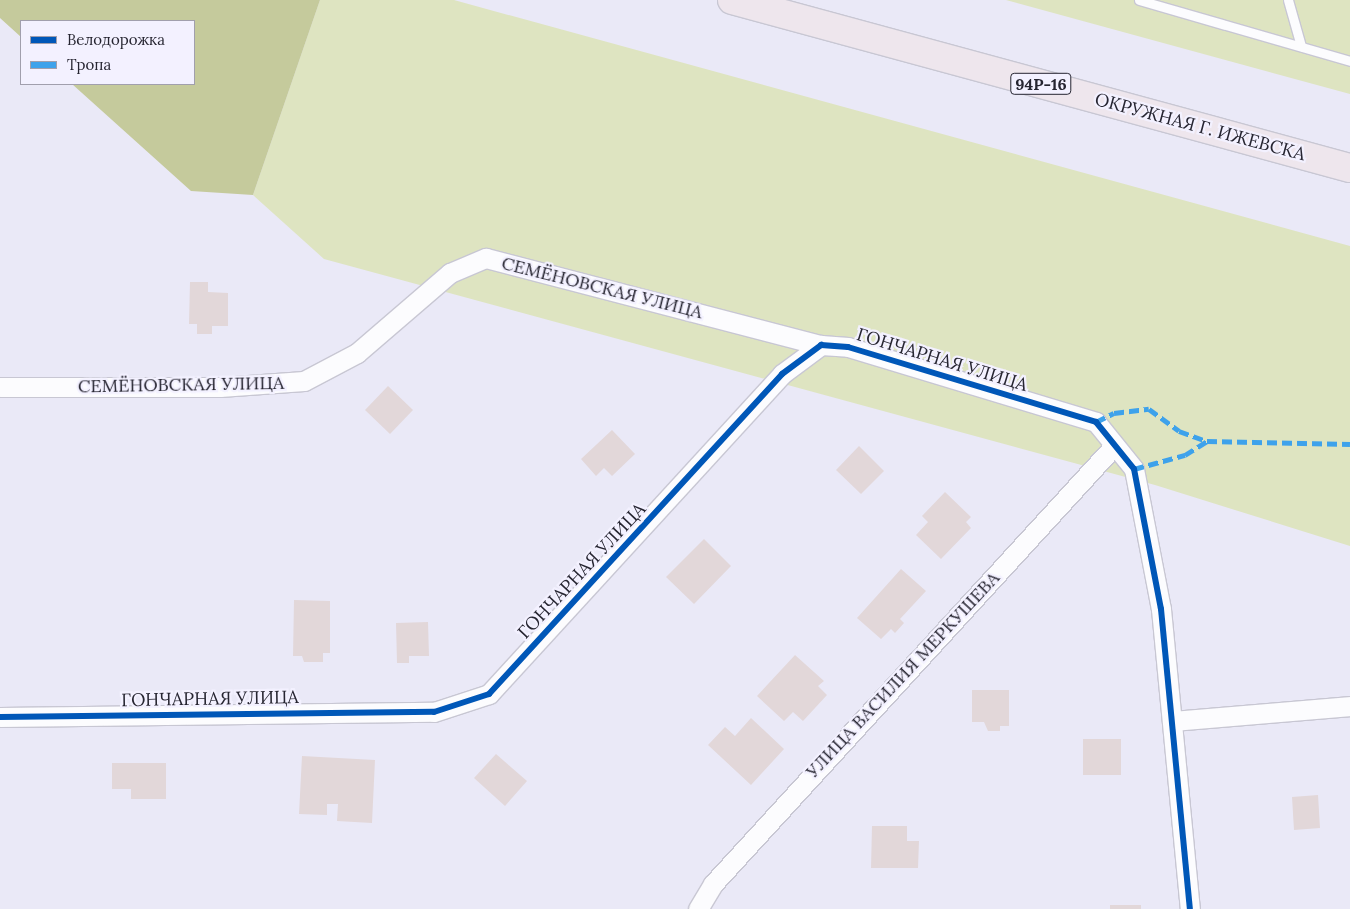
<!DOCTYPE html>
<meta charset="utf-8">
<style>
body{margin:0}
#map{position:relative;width:1350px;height:909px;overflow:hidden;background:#eae9f7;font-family:Lora,serif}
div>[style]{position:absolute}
.green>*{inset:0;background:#dee4c1}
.forest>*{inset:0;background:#c5ca9c}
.building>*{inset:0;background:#e2d7d9}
.roads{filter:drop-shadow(1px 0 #c8c7d3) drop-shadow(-1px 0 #c8c7d3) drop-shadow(0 1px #c8c7d3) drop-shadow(0 -1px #c8c7d3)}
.service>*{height:9px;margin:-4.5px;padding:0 4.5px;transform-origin:4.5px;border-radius:4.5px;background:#fcfcfe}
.minor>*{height:19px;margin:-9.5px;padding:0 9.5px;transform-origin:9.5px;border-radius:9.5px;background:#fcfcfe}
.primary>*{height:28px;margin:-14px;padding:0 14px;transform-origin:14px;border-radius:14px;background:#eee6ed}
.quiet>*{height:5px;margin-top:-2.5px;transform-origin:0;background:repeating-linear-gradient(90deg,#3ea2eb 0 10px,transparent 0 15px)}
.cycleway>*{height:6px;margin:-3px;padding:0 3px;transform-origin:3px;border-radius:3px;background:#0057b8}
span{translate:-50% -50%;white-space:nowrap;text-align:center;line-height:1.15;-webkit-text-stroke:4.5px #f3f1ff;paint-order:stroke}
.shield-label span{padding:1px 4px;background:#f3f1ff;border:1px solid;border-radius:4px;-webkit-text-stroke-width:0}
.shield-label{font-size:16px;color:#262531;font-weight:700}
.street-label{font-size:18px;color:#262531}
.legend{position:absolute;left:20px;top:20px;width:175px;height:65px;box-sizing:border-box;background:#f3f1ff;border:1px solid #a19fad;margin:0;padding:6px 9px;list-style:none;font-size:15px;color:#262531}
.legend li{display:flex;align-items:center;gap:10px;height:25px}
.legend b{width:25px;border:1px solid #a19fad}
</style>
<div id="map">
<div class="green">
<div style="clip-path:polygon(320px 0,454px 0,1350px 246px,1350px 546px,1155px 485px,324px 259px,253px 195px)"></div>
<div style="clip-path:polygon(1006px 0,1350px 0,1350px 94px)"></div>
</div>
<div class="forest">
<div style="clip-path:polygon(0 0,320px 0,253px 195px,191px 191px,72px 84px,194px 84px,194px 21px,21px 21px,21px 37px,0 18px)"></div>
</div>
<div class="building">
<div style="clip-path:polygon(190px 282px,208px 282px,208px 292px,228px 293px,228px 326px,212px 326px,212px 334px,197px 334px,197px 324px,189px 324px)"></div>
<div style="clip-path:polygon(388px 386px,413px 410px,390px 434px,365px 410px)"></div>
<div style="clip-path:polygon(612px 430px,635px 454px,612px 476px,604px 468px,596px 476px,581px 459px)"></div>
<div style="clip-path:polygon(859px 446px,884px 471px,861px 494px,836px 470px)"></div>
<div style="clip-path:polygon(945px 492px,971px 517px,966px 522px,971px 528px,941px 559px,916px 535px,928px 522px,922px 516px)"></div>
<div style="clip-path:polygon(704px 539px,731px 566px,694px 604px,666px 577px)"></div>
<div style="clip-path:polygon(901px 569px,926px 591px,900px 619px,904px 623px,895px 633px,891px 629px,881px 639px,857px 618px)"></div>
<div style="clip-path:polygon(294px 600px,330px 601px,330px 653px,323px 653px,323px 662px,304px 662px,302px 656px,293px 656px)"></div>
<div style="clip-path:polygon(428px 622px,429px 656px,409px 656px,409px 663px,397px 663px,396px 623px)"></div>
<div style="clip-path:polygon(795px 655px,824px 681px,818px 686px,827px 695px,803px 721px,793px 712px,784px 721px,757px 696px)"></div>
<div style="clip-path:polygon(972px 690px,1009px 690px,1009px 726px,1000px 726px,1000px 731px,988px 731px,984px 722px,972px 722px)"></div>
<div style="clip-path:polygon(751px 718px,784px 749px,751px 785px,708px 745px,725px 727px,735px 736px)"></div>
<div style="clip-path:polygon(1083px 739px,1121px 739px,1121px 775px,1083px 775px)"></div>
<div style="clip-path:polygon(496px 754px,527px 781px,505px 806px,474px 778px)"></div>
<div style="clip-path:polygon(302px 756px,375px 760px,372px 823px,337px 821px,338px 804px,327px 804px,327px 815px,299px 814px)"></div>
<div style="clip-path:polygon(112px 763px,166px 763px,166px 799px,131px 799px,131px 789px,112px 789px)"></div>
<div style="clip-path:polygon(1318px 795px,1320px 828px,1294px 830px,1292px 797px)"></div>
<div style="clip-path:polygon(872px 826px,907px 826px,907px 841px,919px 841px,918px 868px,871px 868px)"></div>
<div style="clip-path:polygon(1110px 905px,1141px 905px,1141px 909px,1110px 909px)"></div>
</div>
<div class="roads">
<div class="service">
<div style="left:1139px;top:0;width:220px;rotate:16.1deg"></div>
<div style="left:1288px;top:0;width:48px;rotate:74.2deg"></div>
</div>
<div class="minor">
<div style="left:0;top:387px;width:220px"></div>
<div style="left:220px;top:387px;width:84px;rotate:-4.1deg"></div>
<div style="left:304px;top:381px;width:60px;rotate:-27.8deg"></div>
<div style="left:357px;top:353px;width:123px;rotate:-40.7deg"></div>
<div style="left:450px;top:273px;width:39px;rotate:-23deg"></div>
<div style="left:486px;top:258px;width:346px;rotate:14.6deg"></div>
<div style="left:0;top:717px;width:434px;rotate:-0.7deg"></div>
<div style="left:434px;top:712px;width:58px;rotate:-18.1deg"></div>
<div style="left:489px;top:694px;width:434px;rotate:-47.5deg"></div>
<div style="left:782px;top:374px;width:49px;rotate:-36.6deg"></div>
<div style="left:821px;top:345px;width:27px;rotate:4deg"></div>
<div style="left:848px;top:347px;width:259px;rotate:16.8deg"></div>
<div style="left:1096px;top:422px;width:60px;rotate:51deg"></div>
<div style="left:1134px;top:469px;width:143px;rotate:79.1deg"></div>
<div style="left:1161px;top:609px;width:301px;rotate:84.5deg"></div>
<div style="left:1173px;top:721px;width:178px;rotate:-4.8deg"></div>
<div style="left:698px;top:909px;width:29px;rotate:-59deg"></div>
<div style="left:713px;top:884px;width:594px;rotate:-47.53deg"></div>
</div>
<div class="primary">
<div style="left:732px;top:0;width:640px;rotate:15.21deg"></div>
</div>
</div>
<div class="quiet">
<div style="left:1096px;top:422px;width:20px;rotate:-27deg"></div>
<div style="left:1114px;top:413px;width:35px;rotate:-7deg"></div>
<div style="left:1149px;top:409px;width:37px;rotate:36deg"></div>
<div style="left:1179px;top:431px;width:30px;rotate:20deg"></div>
<div style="left:1134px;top:469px;width:53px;rotate:-15.4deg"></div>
<div style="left:1185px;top:455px;width:26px;rotate:-32deg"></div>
<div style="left:1207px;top:441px;width:143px;rotate:1.2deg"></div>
</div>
<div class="cycleway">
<div style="left:0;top:717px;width:434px;rotate:-0.7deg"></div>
<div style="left:434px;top:712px;width:58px;rotate:-18.1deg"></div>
<div style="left:489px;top:694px;width:434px;rotate:-47.5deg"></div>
<div style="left:782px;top:374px;width:49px;rotate:-36.6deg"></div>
<div style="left:821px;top:345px;width:27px;rotate:4deg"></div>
<div style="left:848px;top:347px;width:259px;rotate:16.8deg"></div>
<div style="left:1096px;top:422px;width:60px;rotate:51deg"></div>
<div style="left:1134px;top:469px;width:143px;rotate:79.1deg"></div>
<div style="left:1161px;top:609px;width:301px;rotate:84.5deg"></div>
</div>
<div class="shield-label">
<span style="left:1041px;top:84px">94Р-16</span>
</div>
<div class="street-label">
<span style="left:1200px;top:127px;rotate:15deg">ОКРУЖНАЯ Г. ИЖЕВСКА</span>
<span style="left:602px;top:288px;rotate:14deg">СЕМЁНОВСКАЯ УЛИЦА</span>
<span style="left:942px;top:360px;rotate:17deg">ГОНЧАРНАЯ УЛИЦА</span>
<span style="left:181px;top:385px;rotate:-1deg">СЕМЁНОВСКАЯ УЛИЦА</span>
<span style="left:582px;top:571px;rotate:-47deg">ГОНЧАРНАЯ УЛИЦА</span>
<span style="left:903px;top:675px;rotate:-47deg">УЛИЦА ВАСИЛИЯ МЕРКУШЕВА</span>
<span style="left:210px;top:699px;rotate:-1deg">ГОНЧАРНАЯ УЛИЦА</span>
</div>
<ul class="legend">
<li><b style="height:6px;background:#0057b8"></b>Велодорожка</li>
<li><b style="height:6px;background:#3ea2eb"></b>Тропа</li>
</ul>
</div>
